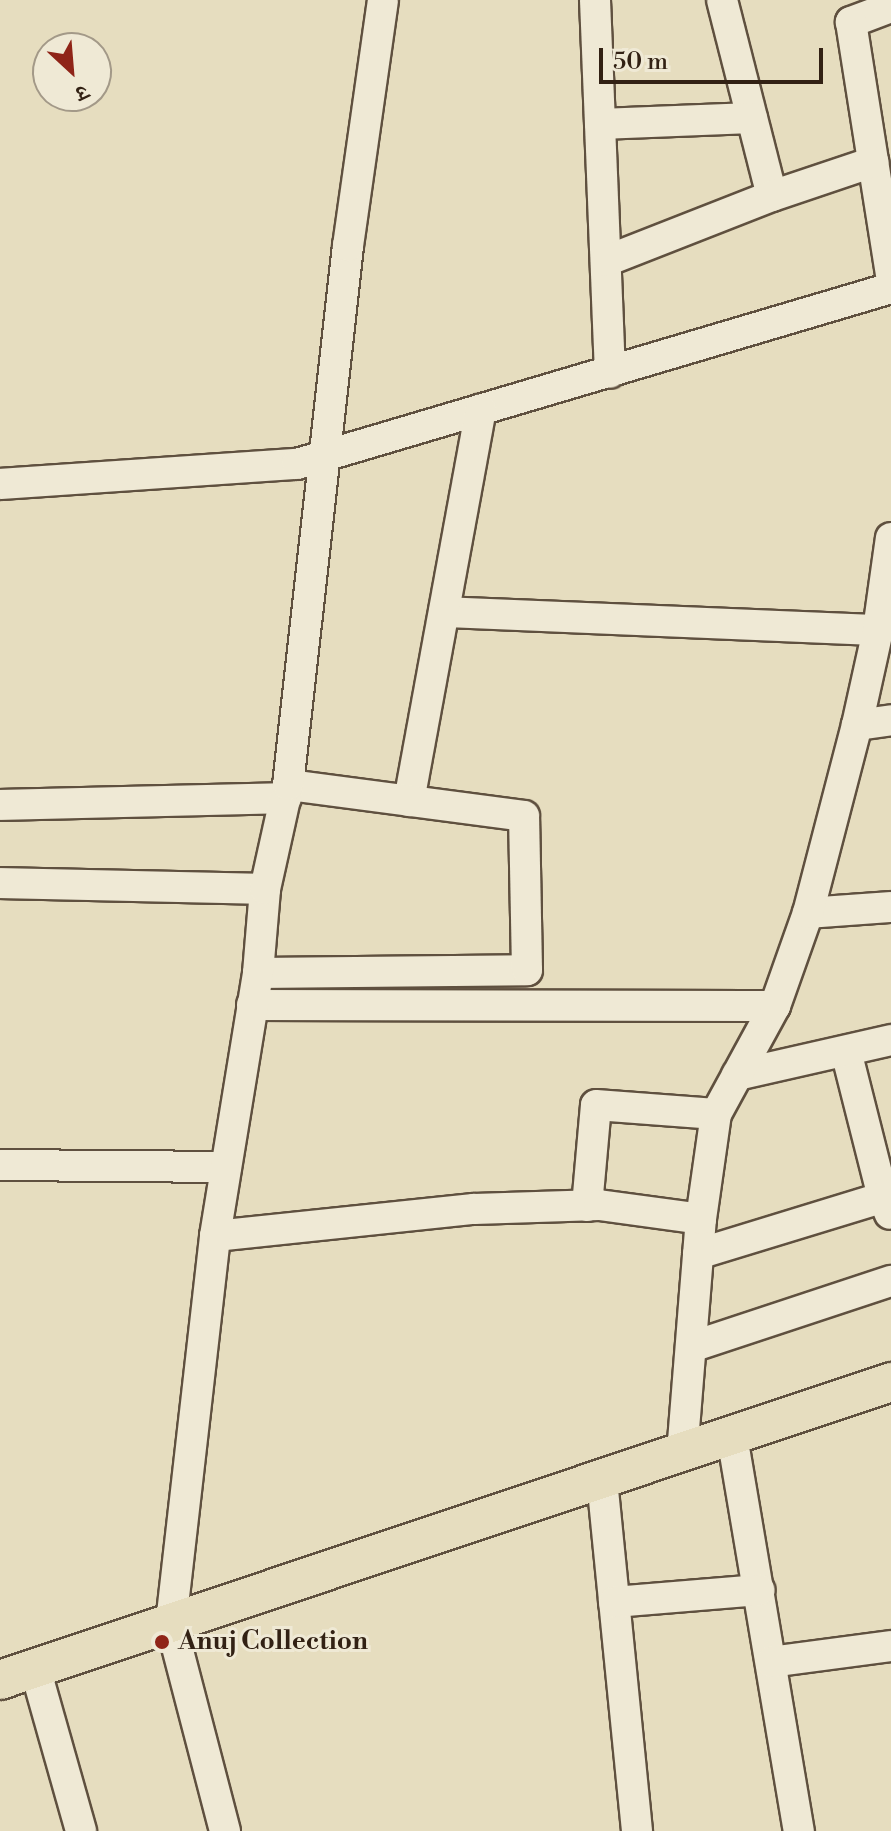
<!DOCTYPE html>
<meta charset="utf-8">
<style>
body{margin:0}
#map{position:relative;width:891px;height:1831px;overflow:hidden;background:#e6ddbf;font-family:"Libre Bodoni","Noto Serif Devanagari",serif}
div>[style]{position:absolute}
.roads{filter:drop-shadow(2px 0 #5f503f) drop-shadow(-2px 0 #5f503f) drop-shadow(0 2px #5f503f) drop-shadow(0 -2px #5f503f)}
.minor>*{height:30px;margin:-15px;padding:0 15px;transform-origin:15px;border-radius:15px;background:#efe9d5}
.major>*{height:38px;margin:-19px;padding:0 19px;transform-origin:19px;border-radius:19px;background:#e6ddbf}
.dots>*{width:22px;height:22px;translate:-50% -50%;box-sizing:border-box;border:4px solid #efe9d5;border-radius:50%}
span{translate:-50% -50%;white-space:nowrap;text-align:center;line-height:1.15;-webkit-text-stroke:6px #efe9d5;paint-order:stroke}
.poi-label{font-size:26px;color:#322114;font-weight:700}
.left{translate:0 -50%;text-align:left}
.north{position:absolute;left:32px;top:32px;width:80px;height:80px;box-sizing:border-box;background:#efe9d5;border:2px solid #a39988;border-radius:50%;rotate:154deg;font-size:22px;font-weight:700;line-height:32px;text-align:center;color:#322114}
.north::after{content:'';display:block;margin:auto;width:28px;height:36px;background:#8f2418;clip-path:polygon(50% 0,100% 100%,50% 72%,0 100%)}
.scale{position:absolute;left:599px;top:48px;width:224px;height:36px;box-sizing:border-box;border:4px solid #322114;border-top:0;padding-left:10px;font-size:24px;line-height:28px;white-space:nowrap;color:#322114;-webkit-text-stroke:6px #efe9d5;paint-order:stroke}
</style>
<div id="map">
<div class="roads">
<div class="minor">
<div style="left:595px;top:0;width:373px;rotate:87.7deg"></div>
<div style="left:722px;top:0;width:202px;rotate:75.7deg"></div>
<div style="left:891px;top:7px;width:43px;rotate:159.4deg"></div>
<div style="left:851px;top:22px;width:256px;rotate:81deg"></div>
<div style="left:600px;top:124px;width:152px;rotate:-2.3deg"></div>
<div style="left:606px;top:261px;width:178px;rotate:-21.4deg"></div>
<div style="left:772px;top:196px;width:107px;rotate:-18.6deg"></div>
<div style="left:0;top:484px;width:298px;rotate:-3.9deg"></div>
<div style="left:297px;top:464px;width:620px;rotate:-16.5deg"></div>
<div style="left:444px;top:612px;width:434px;rotate:2.4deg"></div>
<div style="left:857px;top:725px;width:34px;rotate:-8deg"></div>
<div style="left:409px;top:801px;width:398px;rotate:-79.6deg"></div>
<div style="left:0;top:805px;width:286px;rotate:-1.4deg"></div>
<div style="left:0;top:883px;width:265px;rotate:1.3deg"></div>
<div style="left:808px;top:913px;width:83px;rotate:-4.1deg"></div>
<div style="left:258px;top:973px;width:269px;rotate:-0.6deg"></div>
<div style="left:527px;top:970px;width:154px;rotate:-91.1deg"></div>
<div style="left:524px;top:816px;width:238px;rotate:-172.5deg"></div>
<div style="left:252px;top:1005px;width:523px;rotate:0.11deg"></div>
<div style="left:846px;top:1051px;width:151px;rotate:75.8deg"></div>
<div style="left:883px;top:1197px;width:18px;rotate:68deg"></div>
<div style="left:737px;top:1075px;width:158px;rotate:-12.8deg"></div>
<div style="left:0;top:1165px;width:226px;rotate:0.5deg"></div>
<div style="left:587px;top:1206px;width:101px;rotate:-84.9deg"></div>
<div style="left:596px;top:1105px;width:120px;rotate:4.3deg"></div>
<div style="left:215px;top:1236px;width:260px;rotate:-6deg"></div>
<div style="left:474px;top:1209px;width:125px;rotate:-1.8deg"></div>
<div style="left:599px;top:1205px;width:103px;rotate:7.8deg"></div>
<div style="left:698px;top:1254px;width:202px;rotate:-17deg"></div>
<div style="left:691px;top:1347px;width:211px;rotate:-18.3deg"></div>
<div style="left:732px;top:1436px;width:401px;rotate:80.4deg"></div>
<div style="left:682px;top:1454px;width:236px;rotate:-85.4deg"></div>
<div style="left:701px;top:1219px;width:106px;rotate:-81.9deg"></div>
<div style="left:716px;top:1114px;width:123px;rotate:-61.4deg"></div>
<div style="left:775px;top:1006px;width:99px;rotate:-70.5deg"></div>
<div style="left:808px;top:913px;width:194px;rotate:-75.4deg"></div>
<div style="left:857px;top:725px;width:97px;rotate:-77.5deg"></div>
<div style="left:878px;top:630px;width:93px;rotate:-82deg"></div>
<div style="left:602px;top:1480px;width:353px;rotate:84.3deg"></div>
<div style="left:614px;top:1602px;width:146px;rotate:-4.7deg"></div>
<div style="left:771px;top:1662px;width:121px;rotate:-7.6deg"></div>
<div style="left:35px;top:1668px;width:169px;rotate:74.2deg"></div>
<div style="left:225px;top:1831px;width:215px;rotate:-104.6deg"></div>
<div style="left:171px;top:1623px;width:389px;rotate:-83.5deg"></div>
<div style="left:215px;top:1236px;width:266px;rotate:-80.7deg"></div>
<div style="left:258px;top:973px;width:84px;rotate:-85.2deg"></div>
<div style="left:265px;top:889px;width:107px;rotate:-77.5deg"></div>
<div style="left:288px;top:785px;width:542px;rotate:-83.65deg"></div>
<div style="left:348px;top:246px;width:248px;rotate:-81.9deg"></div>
</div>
<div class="major">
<div style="left:0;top:1680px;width:940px;rotate:-18.49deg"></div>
</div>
</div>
<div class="dots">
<div style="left:162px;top:1642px;background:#8f2418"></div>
</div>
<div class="poi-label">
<span class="left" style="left:178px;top:1642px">Anuj Collection</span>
</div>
<div class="north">उ</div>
<div class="scale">50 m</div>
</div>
